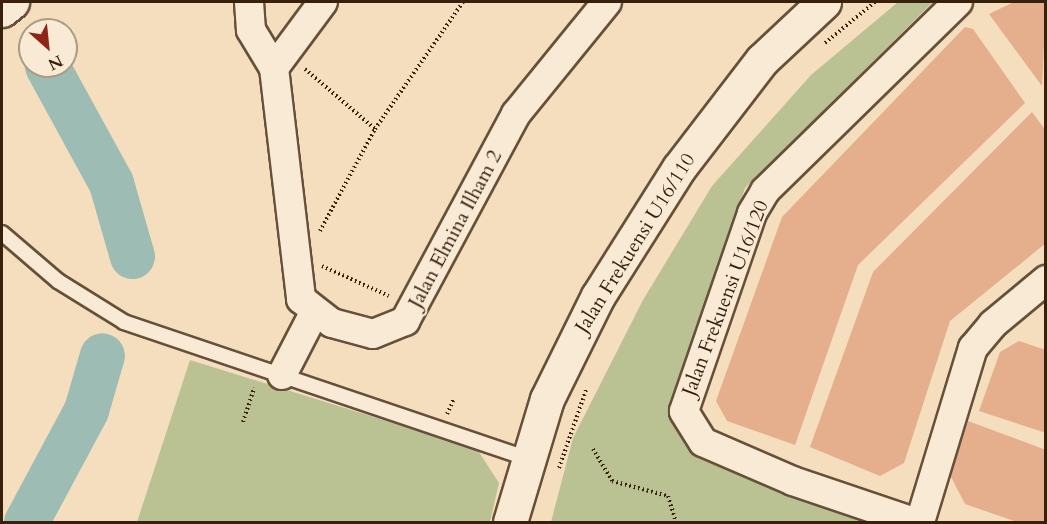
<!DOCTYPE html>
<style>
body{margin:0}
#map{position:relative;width:1047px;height:524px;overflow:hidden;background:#f5debe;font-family:Cardo,serif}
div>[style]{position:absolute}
.green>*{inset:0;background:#bac293}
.river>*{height:45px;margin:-22.5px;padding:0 22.5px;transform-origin:22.5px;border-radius:22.5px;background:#9cbcb4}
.building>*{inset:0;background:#e5ae8c}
.path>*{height:4px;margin-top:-2px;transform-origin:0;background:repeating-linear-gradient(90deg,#38200d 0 1.5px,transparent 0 4.5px)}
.roads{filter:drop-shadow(2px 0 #675039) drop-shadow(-2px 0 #675039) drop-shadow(0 2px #675039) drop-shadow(0 -2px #675039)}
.lane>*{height:14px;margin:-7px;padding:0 7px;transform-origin:7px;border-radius:7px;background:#f8ead5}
.street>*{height:28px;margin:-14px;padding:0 14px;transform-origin:14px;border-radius:14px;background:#f8ead5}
.secondary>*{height:33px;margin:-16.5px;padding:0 16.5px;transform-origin:16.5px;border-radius:16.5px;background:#f8ead5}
span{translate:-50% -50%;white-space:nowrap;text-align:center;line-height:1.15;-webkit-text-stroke:4.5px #f8ead5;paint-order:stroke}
.street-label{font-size:20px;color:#38200d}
.frame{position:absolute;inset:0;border:3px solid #38200d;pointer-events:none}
.north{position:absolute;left:18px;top:18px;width:60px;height:60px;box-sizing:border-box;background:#f8ead5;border:2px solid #ab9985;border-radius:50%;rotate:153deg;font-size:16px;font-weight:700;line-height:24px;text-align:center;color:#38200d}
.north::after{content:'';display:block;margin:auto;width:21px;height:27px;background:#8f2418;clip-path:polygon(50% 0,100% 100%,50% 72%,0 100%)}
</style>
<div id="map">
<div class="green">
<div style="clip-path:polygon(898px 2px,933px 2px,745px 188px,671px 407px,674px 425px,695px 449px,892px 522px,551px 522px,573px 438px,643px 300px,712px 186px,811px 75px)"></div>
<div style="clip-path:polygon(190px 360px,477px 449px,499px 483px,490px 522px,137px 522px)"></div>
</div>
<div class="river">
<div style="left:47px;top:66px;width:133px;rotate:61.3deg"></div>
<div style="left:111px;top:183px;width:76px;rotate:74deg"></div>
<div style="left:26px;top:522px;width:127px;rotate:-61.8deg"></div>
<div style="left:86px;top:410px;width:57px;rotate:-73.8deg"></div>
</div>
<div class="building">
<div style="clip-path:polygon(1014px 2px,1046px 2px,1042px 86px,989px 14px)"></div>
<div style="clip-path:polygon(965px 27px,973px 29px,1025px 103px,858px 265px,795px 445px,727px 421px,716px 401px,782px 217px)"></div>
<div style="clip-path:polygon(1032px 112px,1046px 131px,1046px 243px,950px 321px,904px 463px,880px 476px,810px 447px,873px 272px)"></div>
<div style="clip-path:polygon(1019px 341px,1046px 350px,1046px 433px,979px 411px,1000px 352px)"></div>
<div style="clip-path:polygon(968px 421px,1046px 450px,1046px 522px,1017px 522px,965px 504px,950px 475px)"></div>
</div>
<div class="path">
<div style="left:825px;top:43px;width:65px;rotate:-39.4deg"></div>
<div style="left:305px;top:69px;width:92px;rotate:40.6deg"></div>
<div style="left:320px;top:231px;width:116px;rotate:-61.7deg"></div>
<div style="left:375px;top:129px;width:155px;rotate:-55.3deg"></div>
<div style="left:322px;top:266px;width:73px;rotate:24.1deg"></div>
<div style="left:447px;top:414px;width:17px;rotate:-66deg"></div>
<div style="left:243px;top:422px;width:36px;rotate:-72deg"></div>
<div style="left:593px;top:449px;width:37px;rotate:59deg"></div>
<div style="left:612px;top:481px;width:58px;rotate:15deg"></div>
<div style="left:668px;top:496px;width:27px;rotate:73deg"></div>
<div style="left:559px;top:468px;width:83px;rotate:-70.9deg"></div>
</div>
<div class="roads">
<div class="lane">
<div style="left:2px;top:233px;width:74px;rotate:40.6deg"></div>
<div style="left:58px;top:281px;width:78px;rotate:31.8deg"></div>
<div style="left:124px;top:322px;width:424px;rotate:18.7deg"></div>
</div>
<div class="street">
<div style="left:249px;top:2px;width:28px;rotate:86deg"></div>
<div style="left:251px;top:30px;width:44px;rotate:58.8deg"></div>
<div style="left:274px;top:68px;width:82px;rotate:-53.4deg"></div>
<div style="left:274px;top:68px;width:233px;rotate:83.3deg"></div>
<div style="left:301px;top:299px;width:39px;rotate:38deg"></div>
<div style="left:332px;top:323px;width:42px;rotate:15deg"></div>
<div style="left:373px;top:334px;width:35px;rotate:-22deg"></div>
<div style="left:405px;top:321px;width:235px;rotate:-61.8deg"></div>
<div style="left:516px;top:114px;width:144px;rotate:-50.9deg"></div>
<div style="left:282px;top:375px;width:70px;rotate:-62.7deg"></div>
<div style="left:914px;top:522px;width:128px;rotate:-161.3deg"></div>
<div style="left:793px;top:481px;width:98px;rotate:-156.6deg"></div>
<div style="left:703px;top:442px;width:36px;rotate:-122deg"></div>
<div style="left:684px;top:411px;width:209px;rotate:-71deg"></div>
<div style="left:752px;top:213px;width:26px;rotate:-59deg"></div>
<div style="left:765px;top:191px;width:270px;rotate:-44.4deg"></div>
<div style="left:920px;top:522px;width:182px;rotate:-73.1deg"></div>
<div style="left:973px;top:348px;width:31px;rotate:-50deg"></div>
<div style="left:993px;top:324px;width:69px;rotate:-39.7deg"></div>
</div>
<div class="secondary">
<div style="left:2px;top:10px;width:13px;rotate:-39deg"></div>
<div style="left:510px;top:522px;width:128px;rotate:-73.3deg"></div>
<div style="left:547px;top:399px;width:115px;rotate:-63.7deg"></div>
<div style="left:598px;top:296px;width:151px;rotate:-57.7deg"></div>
<div style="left:679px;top:168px;width:136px;rotate:-52.5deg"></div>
<div style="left:762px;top:60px;width:85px;rotate:-43.1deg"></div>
</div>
</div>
<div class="street-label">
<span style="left:455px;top:229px;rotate:-62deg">Jalan Elmina Ilham 2</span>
<span style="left:635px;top:243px;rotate:-58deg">Jalan Frekuensi U16/110</span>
<span style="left:725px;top:298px;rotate:-69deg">Jalan Frekuensi U16/120</span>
</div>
<div class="frame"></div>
<div class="north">N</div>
</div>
